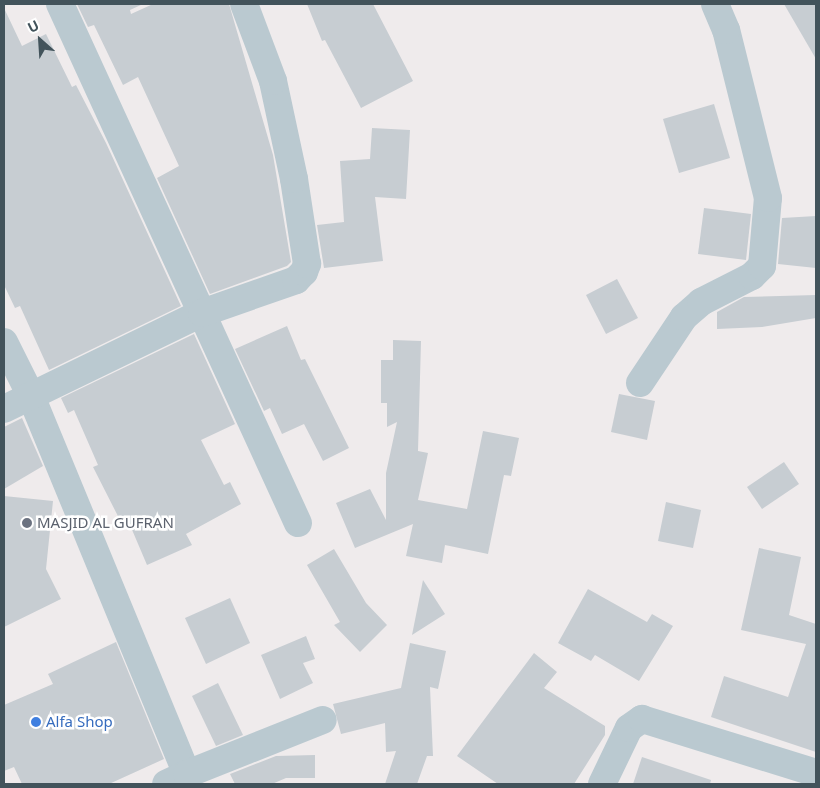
<!DOCTYPE html>
<style>
body{margin:0}
#map{position:relative;width:820px;height:788px;overflow:hidden;background:#efebec;font-family:"Noto Sans",sans-serif}
div>[style]{position:absolute}
.building>*{inset:0;background:#c7cdd2}
.minor>*{height:28px;margin:-14px;padding:0 14px;transform-origin:14px;border-radius:14px;background:#bac9d0}
.dots>*{width:14px;height:14px;translate:-50% -50%;box-sizing:border-box;border:2px solid #fff;border-radius:50%}
span{translate:-50% -50%;white-space:nowrap;text-align:center;line-height:1.15;-webkit-text-stroke:5px #fff;paint-order:stroke}
.worship-label{font-size:15px;color:#5b616d}
.left{translate:0 -50%;text-align:left}
.shop-label{font-size:15px;color:#366cbe}
.frame{position:absolute;inset:0;border:5px solid #42535b;pointer-events:none}
.north{position:absolute;left:15px;top:15px;width:50px;height:50px;-webkit-text-stroke:4px #fff;paint-order:stroke;rotate:334deg;font-size:14px;font-weight:700;line-height:20px;text-align:center;color:#42535b}
.north::after{content:'';display:block;margin:auto;width:18px;height:22px;background:#42535b;clip-path:polygon(50% 0,100% 100%,50% 72%,0 100%)}
</style>
<div id="map">
<div class="building">
<div style="clip-path:polygon(77px 4px,143px 4px,130px 10px,131px 14px,153px 4px,229px 4px,273px 155px,291px 262px,287px 266px,210px 294px,157px 178px,179px 166px,138px 77px,123px 85px,94px 25px,88px 27px)"></div>
<div style="clip-path:polygon(307px 4px,373px 4px,413px 81px,361px 108px,325px 40px,322px 41px)"></div>
<div style="clip-path:polygon(784px 4px,816px 4px,816px 59px)"></div>
<div style="clip-path:polygon(4px 8px,22px 46px,46px 34px,72px 87px,76px 85px,106px 143px,181px 306px,49px 370px,20px 306px,15px 308px,4px 285px)"></div>
<div style="clip-path:polygon(714px 104px,730px 158px,679px 173px,663px 119px)"></div>
<div style="clip-path:polygon(372px 128px,410px 130px,406px 199px,375px 197px,383px 261px,324px 268px,317px 225px,344px 222px,340px 161px,370px 159px)"></div>
<div style="clip-path:polygon(704px 208px,751px 214px,746px 260px,698px 254px)"></div>
<div style="clip-path:polygon(816px 216px,816px 268px,778px 264px,782px 218px)"></div>
<div style="clip-path:polygon(617px 279px,638px 318px,606px 334px,586px 295px)"></div>
<div style="clip-path:polygon(816px 295px,816px 318px,762px 327px,717px 329px,717px 312px,744px 297px)"></div>
<div style="clip-path:polygon(287px 326px,301px 360px,305px 359px,349px 448px,323px 461px,304px 424px,282px 434px,270px 408px,264px 411px,235px 349px)"></div>
<div style="clip-path:polygon(194px 334px,235px 424px,201px 440px,224px 485px,230px 482px,241px 504px,186px 534px,192px 545px,147px 565px,130px 525px,124px 528px,93px 467px,98px 465px,74px 410px,68px 413px,61px 398px)"></div>
<div style="clip-path:polygon(393px 340px,421px 341px,418px 451px,428px 453px,418px 500px,467px 509px,483px 431px,519px 438px,511px 476px,504px 475px,488px 554px,445px 545px,442px 563px,406px 556px,413px 524px,355px 548px,336px 503px,370px 489px,386px 520px,386px 473px,397px 422px,387px 427px,387px 403px,381px 403px,381px 360px,393px 360px)"></div>
<div style="clip-path:polygon(619px 394px,655px 401px,647px 440px,611px 432px)"></div>
<div style="clip-path:polygon(22px 418px,43px 466px,4px 489px,4px 427px)"></div>
<div style="clip-path:polygon(784px 462px,799px 484px,762px 509px,747px 487px)"></div>
<div style="clip-path:polygon(4px 496px,53px 501px,46px 569px,61px 599px,4px 627px)"></div>
<div style="clip-path:polygon(666px 502px,701px 510px,693px 548px,658px 541px)"></div>
<div style="clip-path:polygon(759px 548px,801px 557px,789px 615px,816px 624px,816px 752px,711px 717px,724px 676px,788px 697px,806px 644px,741px 630px)"></div>
<div style="clip-path:polygon(334px 549px,366px 603px,387px 625px,360px 652px,334px 625px,340px 622px,307px 565px)"></div>
<div style="clip-path:polygon(423px 580px,445px 614px,412px 635px)"></div>
<div style="clip-path:polygon(588px 589px,647px 622px,652px 614px,673px 626px,639px 681px,595px 655px,591px 661px,558px 643px)"></div>
<div style="clip-path:polygon(230px 598px,250px 643px,206px 664px,185px 618px)"></div>
<div style="clip-path:polygon(306px 636px,315px 659px,303px 663px,313px 683px,280px 699px,261px 655px)"></div>
<div style="clip-path:polygon(116px 642px,164px 759px,109px 784px,22px 784px,14px 767px,4px 771px,4px 705px,53px 684px,48px 674px)"></div>
<div style="clip-path:polygon(410px 643px,446px 651px,438px 689px,430px 687px,433px 756px,427px 756px,417px 784px,385px 784px,396px 751px,386px 752px,385px 723px,341px 734px,333px 704px,401px 688px)"></div>
<div style="clip-path:polygon(534px 653px,557px 672px,544px 688px,605px 726px,605px 735px,574px 784px,498px 784px,457px 756px)"></div>
<div style="clip-path:polygon(218px 683px,243px 735px,216px 746px,192px 696px)"></div>
<div style="clip-path:polygon(315px 755px,315px 778px,286px 778px,272px 784px,235px 784px,230px 774px,276px 756px)"></div>
<div style="clip-path:polygon(642px 757px,711px 780px,710px 784px,633px 784px)"></div>
</div>
<div class="minor">
<div style="left:60px;top:4px;width:571px;rotate:65.37deg"></div>
<div style="left:4px;top:342px;width:60px;rotate:63.4deg"></div>
<div style="left:31px;top:396px;width:409px;rotate:67.6deg"></div>
<div style="left:187px;top:774px;width:23px;rotate:155deg"></div>
<div style="left:640px;top:383px;width:79px;rotate:-56.3deg"></div>
<div style="left:684px;top:317px;width:23px;rotate:-41deg"></div>
<div style="left:701px;top:302px;width:57px;rotate:-27deg"></div>
<div style="left:752px;top:276px;width:14px;rotate:-45deg"></div>
<div style="left:762px;top:266px;width:68px;rotate:-85deg"></div>
<div style="left:768px;top:198px;width:173px;rotate:-104deg"></div>
<div style="left:726px;top:30px;width:28px;rotate:-113deg"></div>
<div style="left:4px;top:409px;width:220px;rotate:-25.9deg"></div>
<div style="left:202px;top:313px;width:100px;rotate:-19.3deg"></div>
<div style="left:296px;top:280px;width:11px;rotate:-45deg"></div>
<div style="left:304px;top:272px;width:9px;rotate:-69deg"></div>
<div style="left:307px;top:264px;width:86px;rotate:-98.7deg"></div>
<div style="left:294px;top:179px;width:100px;rotate:-102.1deg"></div>
<div style="left:273px;top:81px;width:82px;rotate:-110.6deg"></div>
<div style="left:187px;top:774px;width:146px;rotate:-21.7deg"></div>
<div style="left:602px;top:784px;width:62px;rotate:-64.3deg"></div>
<div style="left:629px;top:728px;width:16px;rotate:-35deg"></div>
<div style="left:642px;top:719px;width:182px;rotate:17.2deg"></div>
</div>
<div class="dots">
<div style="left:27px;top:523px;background:#6b7280"></div>
<div style="left:36px;top:722px;background:#3f7fe0"></div>
</div>
<div class="worship-label">
<span class="left" style="left:37px;top:523px">MASJID AL GUFRAN</span>
</div>
<div class="shop-label">
<span class="left" style="left:46px;top:722px">Alfa Shop</span>
</div>
<div class="frame"></div>
<div class="north">U</div>
</div>
